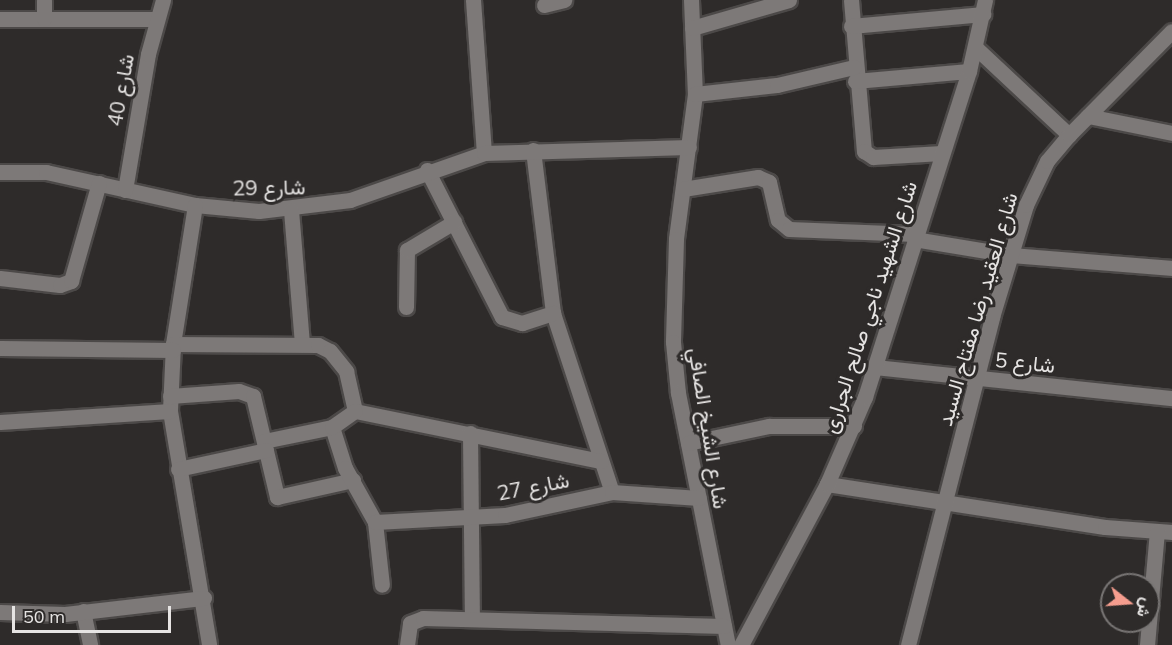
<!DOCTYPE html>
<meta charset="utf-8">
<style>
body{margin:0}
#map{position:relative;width:1172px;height:645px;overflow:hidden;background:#2e2b2a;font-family:Mulish,Vazirmatn,sans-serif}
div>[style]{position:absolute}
.roads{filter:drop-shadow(2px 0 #4c4948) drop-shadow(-2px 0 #4c4948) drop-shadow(0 2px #4c4948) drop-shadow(0 -2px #4c4948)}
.minor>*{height:15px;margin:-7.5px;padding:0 7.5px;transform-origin:7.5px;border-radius:7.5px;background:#7d7978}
.tertiary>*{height:15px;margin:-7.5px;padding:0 7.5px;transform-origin:7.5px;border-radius:7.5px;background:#7d7978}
span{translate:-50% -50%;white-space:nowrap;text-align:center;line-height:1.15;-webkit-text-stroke:6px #2e2b2a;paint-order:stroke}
.street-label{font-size:21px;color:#e6e4e3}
.north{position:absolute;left:1100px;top:573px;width:60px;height:60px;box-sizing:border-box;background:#2e2b2a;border:2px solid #787574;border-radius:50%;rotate:107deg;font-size:16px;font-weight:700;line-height:24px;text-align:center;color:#e6e4e3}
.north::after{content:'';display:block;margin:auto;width:21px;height:27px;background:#f59d8e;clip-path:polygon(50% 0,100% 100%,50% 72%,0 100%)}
.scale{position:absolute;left:12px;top:606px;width:159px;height:27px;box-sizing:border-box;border:3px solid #e6e4e3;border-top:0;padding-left:8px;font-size:18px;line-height:21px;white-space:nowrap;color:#e6e4e3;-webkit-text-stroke:4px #2e2b2a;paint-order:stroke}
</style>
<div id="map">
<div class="roads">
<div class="minor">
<div style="left:473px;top:0;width:153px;rotate:85.9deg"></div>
<div style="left:691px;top:0;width:94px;rotate:87.6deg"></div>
<div style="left:695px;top:94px;width:146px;rotate:97.5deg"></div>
<div style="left:676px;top:239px;width:103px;rotate:91.7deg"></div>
<div style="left:673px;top:342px;width:51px;rotate:84.4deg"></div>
<div style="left:678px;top:393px;width:257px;rotate:78.8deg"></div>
<div style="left:851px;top:0;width:152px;rotate:85.1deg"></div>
<div style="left:864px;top:151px;width:11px;rotate:34deg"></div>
<div style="left:873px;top:157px;width:69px;rotate:-3.3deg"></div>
<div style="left:544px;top:5px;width:21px;rotate:-14deg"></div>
<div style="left:0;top:19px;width:157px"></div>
<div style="left:44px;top:19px;width:19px;rotate:-90deg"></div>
<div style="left:851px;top:26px;width:133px;rotate:-5.2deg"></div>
<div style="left:692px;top:28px;width:101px;rotate:-16.1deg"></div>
<div style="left:975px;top:47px;width:129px;rotate:43.1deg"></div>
<div style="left:855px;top:81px;width:114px;rotate:-5deg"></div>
<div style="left:695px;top:94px;width:82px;rotate:-6.3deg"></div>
<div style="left:777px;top:85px;width:79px;rotate:-13.2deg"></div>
<div style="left:1088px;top:116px;width:86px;rotate:11.4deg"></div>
<div style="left:533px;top:150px;width:164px;rotate:83deg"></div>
<div style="left:553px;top:313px;width:188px;rotate:71.8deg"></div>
<div style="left:427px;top:170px;width:165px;rotate:63deg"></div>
<div style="left:502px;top:317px;width:21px;rotate:17deg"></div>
<div style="left:522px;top:323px;width:33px;rotate:-18deg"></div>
<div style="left:0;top:172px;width:46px"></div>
<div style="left:46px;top:172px;width:153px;rotate:12.5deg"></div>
<div style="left:195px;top:205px;width:64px;rotate:5.4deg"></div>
<div style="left:259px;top:211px;width:92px;rotate:-6.9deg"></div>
<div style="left:350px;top:200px;width:142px;rotate:-19.3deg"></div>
<div style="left:484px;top:153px;width:205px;rotate:-1.7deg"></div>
<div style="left:683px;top:189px;width:76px;rotate:-9.1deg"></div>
<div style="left:758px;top:177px;width:12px;rotate:24deg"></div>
<div style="left:769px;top:182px;width:39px;rotate:77deg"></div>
<div style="left:778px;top:220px;width:14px;rotate:39deg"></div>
<div style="left:789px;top:229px;width:126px;rotate:2.3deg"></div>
<div style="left:125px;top:190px;width:138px;rotate:-80.4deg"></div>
<div style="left:148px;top:54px;width:56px;rotate:-74.5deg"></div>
<div style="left:195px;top:205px;width:141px;rotate:99deg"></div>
<div style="left:173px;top:344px;width:67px;rotate:92.6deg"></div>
<div style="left:170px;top:411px;width:237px;rotate:80.5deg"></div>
<div style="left:291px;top:210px;width:133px;rotate:85.3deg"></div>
<div style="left:914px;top:239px;width:98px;rotate:9.4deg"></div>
<div style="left:1011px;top:255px;width:162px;rotate:4.6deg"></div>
<div style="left:0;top:278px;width:60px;rotate:6.7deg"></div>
<div style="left:60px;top:285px;width:12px;rotate:-20deg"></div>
<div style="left:71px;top:281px;width:102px;rotate:-74.1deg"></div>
<div style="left:406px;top:307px;width:57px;rotate:-89deg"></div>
<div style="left:407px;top:250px;width:55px;rotate:-30.8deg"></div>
<div style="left:173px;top:344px;width:145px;rotate:0.4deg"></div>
<div style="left:318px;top:345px;width:13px;rotate:27deg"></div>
<div style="left:330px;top:351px;width:26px;rotate:51deg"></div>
<div style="left:346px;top:371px;width:41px;rotate:77.3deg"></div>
<div style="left:0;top:348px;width:173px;rotate:0.7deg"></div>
<div style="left:875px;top:367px;width:299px;rotate:6deg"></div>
<div style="left:170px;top:396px;width:69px;rotate:-4.1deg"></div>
<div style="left:239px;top:391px;width:15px;rotate:20deg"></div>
<div style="left:253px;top:396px;width:104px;rotate:76.6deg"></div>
<div style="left:277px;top:497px;width:78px;rotate:-12.6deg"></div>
<div style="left:355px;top:411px;width:251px;rotate:11.5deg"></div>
<div style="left:0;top:422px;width:170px;rotate:-3.7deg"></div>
<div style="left:332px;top:427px;width:43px;rotate:72.4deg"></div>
<div style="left:345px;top:468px;width:62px;rotate:60.9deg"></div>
<div style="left:375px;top:522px;width:63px;rotate:83.7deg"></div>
<div style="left:470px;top:433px;width:186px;rotate:89.4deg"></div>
<div style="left:264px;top:441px;width:69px;rotate:-11.6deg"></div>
<div style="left:332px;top:427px;width:28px;rotate:-35deg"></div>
<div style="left:688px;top:443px;width:83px;rotate:-11.9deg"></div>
<div style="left:769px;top:426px;width:85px"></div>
<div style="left:178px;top:469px;width:90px;rotate:-12.2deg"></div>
<div style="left:827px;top:484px;width:281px;rotate:8.8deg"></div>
<div style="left:1105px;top:527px;width:67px;rotate:4.3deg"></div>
<div style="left:375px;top:522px;width:130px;rotate:-3.1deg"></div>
<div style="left:505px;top:515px;width:109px;rotate:-12.1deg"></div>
<div style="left:612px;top:492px;width:87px;rotate:3.9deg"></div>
<div style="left:83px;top:611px;width:35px;rotate:78deg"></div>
<div style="left:0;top:612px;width:65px;rotate:1.8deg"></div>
<div style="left:65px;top:614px;width:140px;rotate:-6.6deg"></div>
<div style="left:407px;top:645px;width:22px;rotate:-82deg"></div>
<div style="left:410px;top:623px;width:14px;rotate:-21deg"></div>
<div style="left:423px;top:618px;width:301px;rotate:1.5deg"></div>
<div style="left:908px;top:645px;width:339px;rotate:-75.6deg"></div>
<div style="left:992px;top:317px;width:117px;rotate:-73.1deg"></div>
<div style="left:1026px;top:205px;width:49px;rotate:-64.5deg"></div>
<div style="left:1047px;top:161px;width:34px;rotate:-50deg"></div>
<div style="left:1069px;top:135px;width:146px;rotate:-45.3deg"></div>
<div style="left:1147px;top:645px;width:114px;rotate:-85deg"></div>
</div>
<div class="tertiary">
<div style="left:741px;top:645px;width:183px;rotate:-61.9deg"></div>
<div style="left:827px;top:484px;width:95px;rotate:-66.4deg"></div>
<div style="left:865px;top:397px;width:342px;rotate:-72.3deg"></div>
<div style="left:969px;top:71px;width:73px;rotate:-77.3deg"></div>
</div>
</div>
<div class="street-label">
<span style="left:120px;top:90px;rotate:-80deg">شارع 40</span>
<span style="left:269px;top:187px;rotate:-1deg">شارع 29</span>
<span style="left:869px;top:307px;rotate:-72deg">شارع الشهيد ناجي صالح الجرارى</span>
<span style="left:977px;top:309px;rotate:-74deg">شارع العقيد رضا مفتاح السيد</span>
<span style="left:1025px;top:362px;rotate:6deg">شارع 5</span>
<span style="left:709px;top:428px;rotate:81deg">شارع الشيخ الصافي</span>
<span style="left:533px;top:486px;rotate:-11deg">شارع 27</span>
</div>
<div class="north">ش</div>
<div class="scale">50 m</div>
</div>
